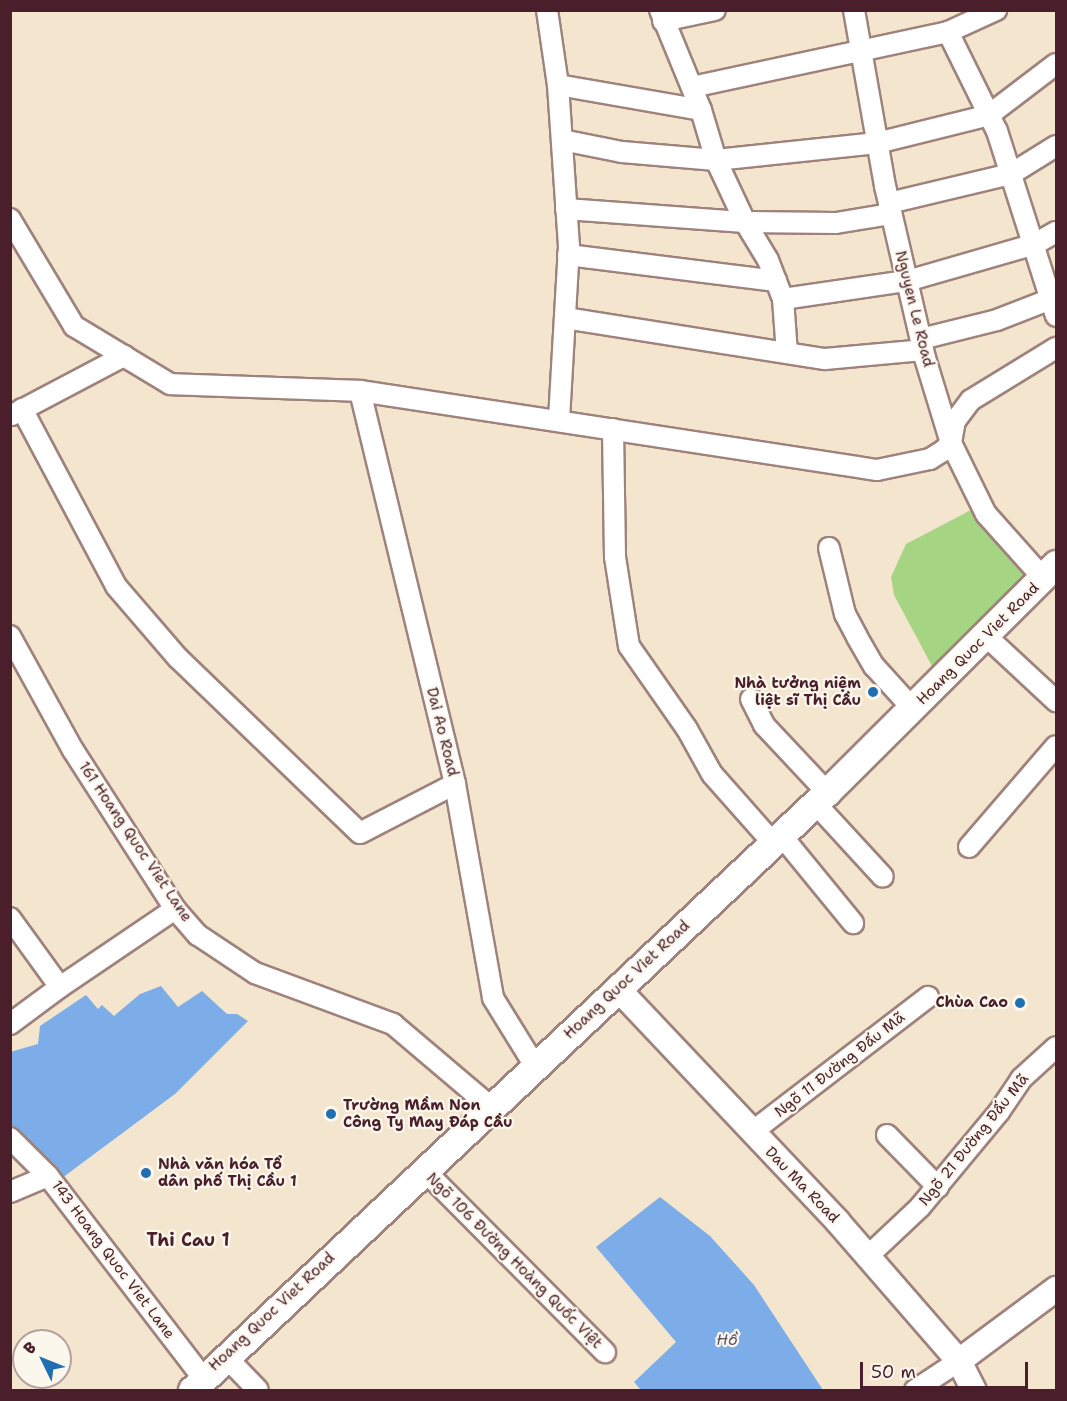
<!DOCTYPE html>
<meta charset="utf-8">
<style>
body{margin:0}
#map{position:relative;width:1067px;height:1401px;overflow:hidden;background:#f4e6ce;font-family:"Shantell Sans",sans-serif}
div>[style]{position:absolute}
.green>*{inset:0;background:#a5d583}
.water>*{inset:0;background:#7dade8}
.roads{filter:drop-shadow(2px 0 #9f827c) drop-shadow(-2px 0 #9f827c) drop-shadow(0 2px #9f827c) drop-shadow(0 -2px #9f827c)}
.minor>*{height:20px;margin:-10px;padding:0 10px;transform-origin:10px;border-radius:10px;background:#fff}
.tertiary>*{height:24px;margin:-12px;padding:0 12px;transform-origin:12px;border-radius:12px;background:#fff}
.secondary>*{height:27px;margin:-13.5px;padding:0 13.5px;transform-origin:13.5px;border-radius:13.5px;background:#fff}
.dots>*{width:16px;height:16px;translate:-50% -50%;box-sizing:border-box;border:3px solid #fbf7ec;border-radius:50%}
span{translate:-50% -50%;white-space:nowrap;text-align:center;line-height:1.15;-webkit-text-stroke:4.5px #fbf7ec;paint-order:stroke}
.street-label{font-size:15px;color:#4a1f2b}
.poi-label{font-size:15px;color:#4a1f2b;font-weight:700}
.right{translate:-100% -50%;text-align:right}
.left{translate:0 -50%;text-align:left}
.water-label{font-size:16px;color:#5c516d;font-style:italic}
.quarter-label{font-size:18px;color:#4a1f2b;font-weight:700}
.frame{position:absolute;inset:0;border:12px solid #4a1f2b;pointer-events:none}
.north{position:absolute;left:12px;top:1329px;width:60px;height:60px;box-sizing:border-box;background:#fbf7ec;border:2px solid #b4a19f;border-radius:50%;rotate:313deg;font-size:16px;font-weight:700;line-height:24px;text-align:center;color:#4a1f2b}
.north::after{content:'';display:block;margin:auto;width:21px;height:27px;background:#1f6fb2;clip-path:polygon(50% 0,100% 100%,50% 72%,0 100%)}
.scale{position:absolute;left:860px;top:1362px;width:168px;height:27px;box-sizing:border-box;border:3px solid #4a1f2b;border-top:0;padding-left:8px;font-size:18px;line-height:21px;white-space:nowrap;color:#4a1f2b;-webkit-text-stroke:4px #fbf7ec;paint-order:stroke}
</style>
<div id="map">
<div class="green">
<div style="clip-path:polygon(973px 509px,1027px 573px,932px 666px,894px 595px,891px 577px,906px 544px)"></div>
</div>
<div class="water">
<div style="clip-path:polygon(161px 986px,178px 1007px,202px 991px,227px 1014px,237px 1014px,248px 1021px,175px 1094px,62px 1178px,11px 1129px,10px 1052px,38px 1044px,40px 1026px,86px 995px,98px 1009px,102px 1005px,114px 1016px,140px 994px)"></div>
<div style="clip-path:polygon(660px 1197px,710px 1236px,754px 1285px,823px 1390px,641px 1390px,634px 1382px,676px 1342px,596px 1247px)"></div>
</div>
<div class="roads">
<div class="minor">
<div style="left:547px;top:10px;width:76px;rotate:81.7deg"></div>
<div style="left:558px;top:85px;width:161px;rotate:86.1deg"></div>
<div style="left:569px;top:246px;width:174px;rotate:93.3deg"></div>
<div style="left:660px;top:10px;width:108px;rotate:67.7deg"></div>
<div style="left:701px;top:110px;width:52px;rotate:73.3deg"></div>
<div style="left:716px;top:160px;width:68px;rotate:64.9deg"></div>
<div style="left:745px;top:222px;width:44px;rotate:58.8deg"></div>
<div style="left:768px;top:260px;width:42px;rotate:69deg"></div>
<div style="left:783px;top:299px;width:54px;rotate:85.8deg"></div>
<div style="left:854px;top:10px;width:179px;rotate:80deg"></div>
<div style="left:885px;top:186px;width:177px;rotate:76.9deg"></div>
<div style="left:925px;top:358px;width:89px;rotate:73deg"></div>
<div style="left:951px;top:443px;width:79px;rotate:63.8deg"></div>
<div style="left:986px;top:514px;width:86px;rotate:48.3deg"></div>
<div style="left:663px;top:21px;width:53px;rotate:-11.9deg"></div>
<div style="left:948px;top:32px;width:110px;rotate:63.7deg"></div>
<div style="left:997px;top:131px;width:194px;rotate:72.3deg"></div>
<div style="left:558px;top:85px;width:145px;rotate:9.9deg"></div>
<div style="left:692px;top:87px;width:262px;rotate:-12.1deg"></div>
<div style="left:948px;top:32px;width:53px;rotate:-24.6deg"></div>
<div style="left:562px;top:140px;width:61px;rotate:11.3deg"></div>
<div style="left:622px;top:152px;width:94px;rotate:4.9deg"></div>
<div style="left:716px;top:160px;width:162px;rotate:-6deg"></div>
<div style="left:877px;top:143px;width:115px;rotate:-14deg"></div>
<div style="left:989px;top:115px;width:84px;rotate:-37.3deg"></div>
<div style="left:889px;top:203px;width:125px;rotate:-13.4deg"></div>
<div style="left:1011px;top:174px;width:53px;rotate:-31.9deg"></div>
<div style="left:566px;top:209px;width:179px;rotate:4.2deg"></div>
<div style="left:745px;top:222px;width:91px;rotate:0.6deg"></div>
<div style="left:836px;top:223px;width:56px;rotate:-9.3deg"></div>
<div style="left:10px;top:219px;width:125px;rotate:59.1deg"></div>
<div style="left:74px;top:326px;width:112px;rotate:31.1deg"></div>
<div style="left:170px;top:384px;width:190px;rotate:2.1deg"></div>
<div style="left:360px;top:391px;width:523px;rotate:8.69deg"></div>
<div style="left:877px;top:470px;width:54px;rotate:-11.7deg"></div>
<div style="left:930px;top:459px;width:15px;rotate:-32deg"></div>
<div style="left:943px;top:451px;width:11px;rotate:-45deg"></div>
<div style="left:951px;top:443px;width:22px;rotate:-80deg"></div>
<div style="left:955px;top:421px;width:26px;rotate:-53deg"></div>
<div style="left:971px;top:400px;width:100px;rotate:-31.5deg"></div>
<div style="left:568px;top:255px;width:210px;rotate:7.1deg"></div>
<div style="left:783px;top:299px;width:125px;rotate:-8.3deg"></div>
<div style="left:907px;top:281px;width:133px;rotate:-16.1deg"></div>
<div style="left:1035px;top:244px;width:24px;rotate:-30deg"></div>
<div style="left:565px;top:318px;width:263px;rotate:9deg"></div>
<div style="left:825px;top:359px;width:98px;rotate:-5.2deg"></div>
<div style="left:921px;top:339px;width:78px;rotate:-14deg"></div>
<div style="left:997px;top:320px;width:63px;rotate:-21.3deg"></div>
<div style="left:360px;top:391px;width:404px;rotate:76.4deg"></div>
<div style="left:455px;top:784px;width:217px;rotate:79.9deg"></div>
<div style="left:493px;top:998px;width:80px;rotate:58.3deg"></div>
<div style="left:22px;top:409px;width:200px;rotate:62deg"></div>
<div style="left:116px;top:586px;width:95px;rotate:49.3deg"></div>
<div style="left:178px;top:658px;width:252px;rotate:43.9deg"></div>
<div style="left:360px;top:833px;width:107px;rotate:-27.3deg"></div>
<div style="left:12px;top:415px;width:127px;rotate:-27.8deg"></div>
<div style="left:613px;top:429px;width:128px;rotate:89.1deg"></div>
<div style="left:615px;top:557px;width:90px;rotate:81.1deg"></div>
<div style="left:629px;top:646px;width:101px;rotate:55.1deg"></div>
<div style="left:687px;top:729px;width:51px;rotate:60.9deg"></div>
<div style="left:712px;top:774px;width:92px;rotate:48.5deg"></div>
<div style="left:829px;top:548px;width:68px;rotate:76.4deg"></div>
<div style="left:845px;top:614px;width:26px;rotate:62deg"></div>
<div style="left:857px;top:637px;width:34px;rotate:60deg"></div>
<div style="left:874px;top:666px;width:58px;rotate:47.8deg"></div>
<div style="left:10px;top:636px;width:130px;rotate:61.1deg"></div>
<div style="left:73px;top:750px;width:189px;rotate:57.3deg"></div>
<div style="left:175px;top:909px;width:35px;rotate:49deg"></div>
<div style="left:198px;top:935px;width:69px;rotate:33.7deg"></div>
<div style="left:255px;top:973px;width:147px;rotate:20.3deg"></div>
<div style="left:393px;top:1024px;width:128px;rotate:40.3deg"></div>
<div style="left:986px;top:636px;width:96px;rotate:42.9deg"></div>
<div style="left:751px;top:699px;width:29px;rotate:63deg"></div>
<div style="left:764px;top:725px;width:92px;rotate:46.8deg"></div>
<div style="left:815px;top:803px;width:100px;rotate:47.4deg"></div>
<div style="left:781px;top:835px;width:114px;rotate:50.7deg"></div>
<div style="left:969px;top:847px;width:133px;rotate:-49.3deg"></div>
<div style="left:10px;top:918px;width:85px;rotate:54.1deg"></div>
<div style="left:60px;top:987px;width:62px;rotate:143.5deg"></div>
<div style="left:60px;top:987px;width:139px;rotate:-34.1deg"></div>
<div style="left:752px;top:1132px;width:222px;rotate:-37.5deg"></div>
<div style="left:887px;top:1135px;width:73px;rotate:45.6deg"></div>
<div style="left:10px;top:1138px;width:54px;rotate:45deg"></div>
<div style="left:424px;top:1170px;width:257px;rotate:45.2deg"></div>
<div style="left:10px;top:1192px;width:41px;rotate:-22.8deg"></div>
<div style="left:48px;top:1176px;width:253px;rotate:52.5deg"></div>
<div style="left:867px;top:1257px;width:73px;rotate:-43.3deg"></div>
<div style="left:920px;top:1207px;width:124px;rotate:-50.3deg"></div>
<div style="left:999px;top:1112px;width:40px;rotate:-56deg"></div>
<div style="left:1021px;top:1079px;width:47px;rotate:-42.4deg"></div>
<div style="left:225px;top:1356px;width:47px;rotate:45.9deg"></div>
<div style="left:915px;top:1390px;width:53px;rotate:-33.4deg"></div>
</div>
<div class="tertiary">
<div style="left:618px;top:989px;width:320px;rotate:46.6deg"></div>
<div style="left:838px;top:1222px;width:184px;rotate:49deg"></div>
<div style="left:959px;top:1361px;width:33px;rotate:63deg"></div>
<div style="left:959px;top:1361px;width:121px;rotate:-36.6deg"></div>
</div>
<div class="secondary">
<div style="left:192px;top:1390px;width:872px;rotate:-43.28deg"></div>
<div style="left:827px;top:792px;width:323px;rotate:-44.9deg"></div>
</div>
</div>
<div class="dots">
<div style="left:873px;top:692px;background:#1f6fb2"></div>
<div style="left:1020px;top:1003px;background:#1f6fb2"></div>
<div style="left:331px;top:1114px;background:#1f6fb2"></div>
<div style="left:146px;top:1173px;background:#1f6fb2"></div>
</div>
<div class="street-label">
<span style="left:914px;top:309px;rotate:76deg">Nguyen Le Road</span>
<span style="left:978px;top:644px;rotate:-45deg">Hoang Quoc Viet Road</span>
<span style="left:442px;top:732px;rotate:76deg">Dai Ao Road</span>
<span style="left:135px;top:842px;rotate:56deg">161 Hoang Quoc Viet Lane</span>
<span style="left:627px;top:980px;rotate:-43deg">Hoang Quoc Viet Road</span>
<span style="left:840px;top:1065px;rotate:-38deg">Ngõ 11 Đường Đấu Mã</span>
<span style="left:974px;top:1140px;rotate:-51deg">Ngõ 21 Đường Đấu Mã</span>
<span style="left:802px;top:1185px;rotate:46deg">Dau Ma Road</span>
<span style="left:113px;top:1260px;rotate:53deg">143 Hoang Quoc Viet Lane</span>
<span style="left:514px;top:1261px;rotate:45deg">Ngõ 106 Đường Hoàng Quốc Việt</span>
<span style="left:272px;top:1312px;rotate:-43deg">Hoang Quoc Viet Road</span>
</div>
<div class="poi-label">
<span class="right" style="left:861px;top:692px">Nhà tưởng niệm<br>liệt sĩ Thị Cầu</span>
<span class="right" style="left:1008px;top:1003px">Chùa Cao</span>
<span class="left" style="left:343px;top:1114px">Trường Mầm Non<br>Công Ty May Đáp Cầu</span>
<span class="left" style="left:158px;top:1173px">Nhà văn hóa Tổ<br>dân phố Thị Cầu 1</span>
</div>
<div class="water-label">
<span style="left:727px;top:1340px">Hồ</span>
</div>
<div class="quarter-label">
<span style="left:188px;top:1240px">Thi Cau 1</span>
</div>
<div class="frame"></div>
<div class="north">B</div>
<div class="scale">50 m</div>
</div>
